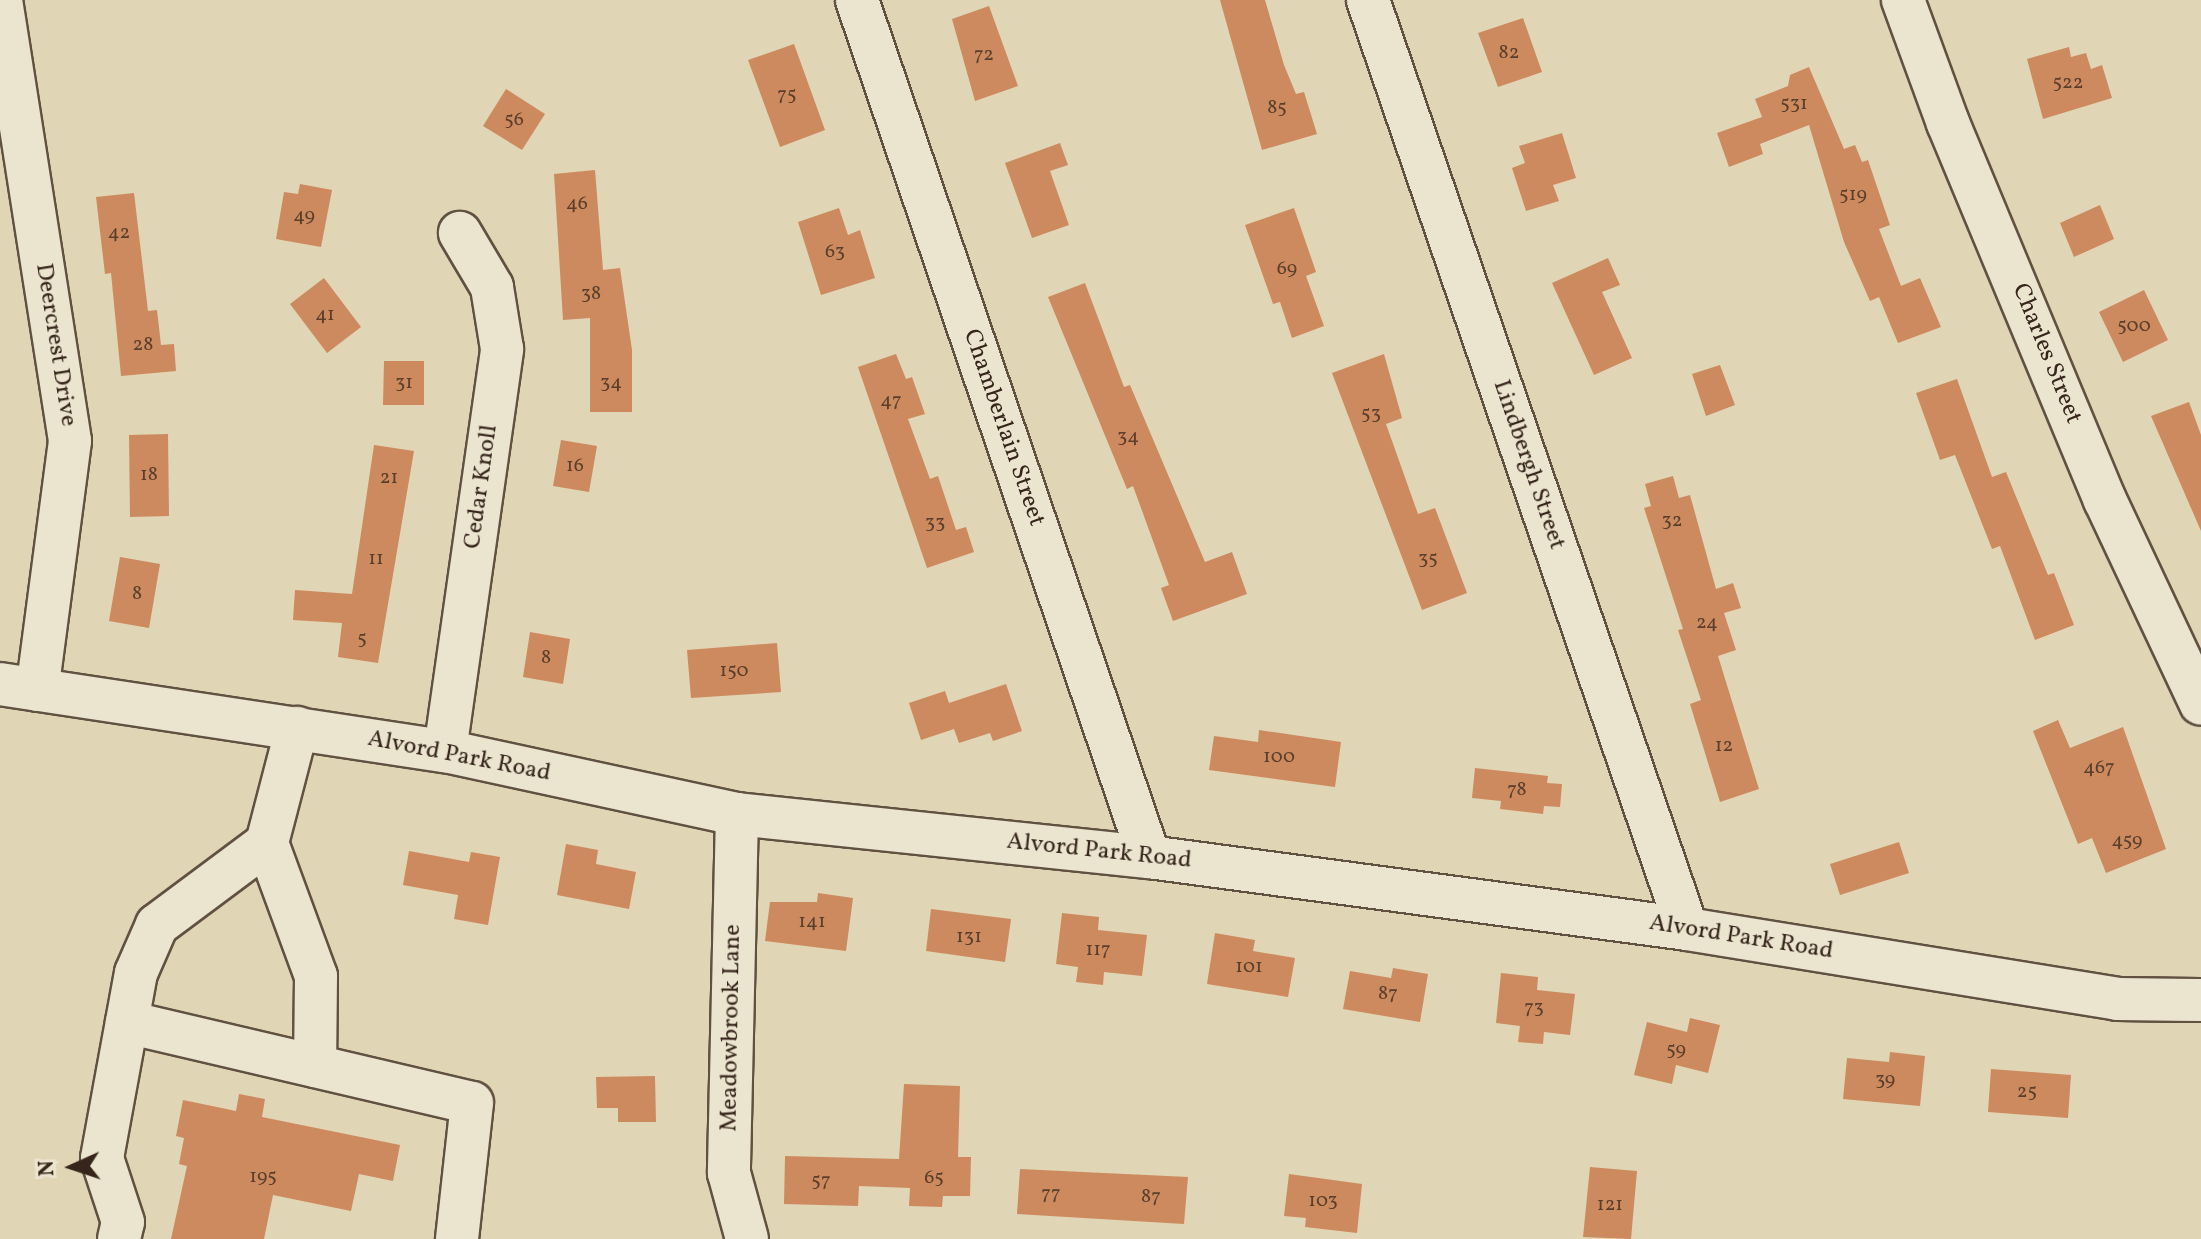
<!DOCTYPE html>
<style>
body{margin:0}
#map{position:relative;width:2201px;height:1239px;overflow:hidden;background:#e0d5b5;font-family:Vollkorn,serif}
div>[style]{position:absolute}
.building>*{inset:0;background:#cd8a5e}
.roads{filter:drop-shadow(2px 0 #605141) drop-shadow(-2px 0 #605141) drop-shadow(0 2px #605141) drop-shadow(0 -2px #605141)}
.minor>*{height:42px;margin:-21px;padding:0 21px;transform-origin:21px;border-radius:21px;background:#ebe4cf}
span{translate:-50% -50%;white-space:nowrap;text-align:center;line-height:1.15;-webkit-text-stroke:8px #ebe4cf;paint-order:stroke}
.number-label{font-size:20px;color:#5b3e2b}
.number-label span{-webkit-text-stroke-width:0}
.street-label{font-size:24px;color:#35251a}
.north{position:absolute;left:32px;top:1127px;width:80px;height:80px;-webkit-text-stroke:6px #ebe4cf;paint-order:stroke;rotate:267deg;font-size:22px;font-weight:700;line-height:32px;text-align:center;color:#35251a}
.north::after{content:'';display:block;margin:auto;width:28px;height:36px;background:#35251a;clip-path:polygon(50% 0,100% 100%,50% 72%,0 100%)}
</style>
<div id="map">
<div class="building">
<div style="clip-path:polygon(1220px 0,1265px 0,1284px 65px,1296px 94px,1304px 92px,1317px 134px,1262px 150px)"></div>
<div style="clip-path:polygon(989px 6px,1018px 86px,975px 101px,952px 19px)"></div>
<div style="clip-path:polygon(1523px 18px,1542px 72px,1498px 87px,1478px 33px)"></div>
<div style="clip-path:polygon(794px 44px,825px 130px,780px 147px,748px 60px)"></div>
<div style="clip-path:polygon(2069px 47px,2071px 57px,2086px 53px,2091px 69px,2102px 65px,2112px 98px,2043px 119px,2027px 59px)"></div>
<div style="clip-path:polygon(1809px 67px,1844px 149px,1855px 145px,1862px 162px,1868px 160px,1890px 225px,1879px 229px,1901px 286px,1920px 278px,1941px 327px,1898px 343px,1879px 297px,1870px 301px,1844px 242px,1809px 125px,1760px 144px,1763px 154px,1729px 167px,1717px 133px,1762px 117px,1755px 99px,1788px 86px,1790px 75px)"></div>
<div style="clip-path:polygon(506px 89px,545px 114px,522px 150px,483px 126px)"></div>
<div style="clip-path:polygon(1562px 133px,1576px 178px,1553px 185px,1559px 201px,1526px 211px,1512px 168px,1525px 163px,1519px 146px)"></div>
<div style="clip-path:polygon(1060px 143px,1068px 165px,1050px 171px,1069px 225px,1032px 238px,1005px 163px)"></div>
<div style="clip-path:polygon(595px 170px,603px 270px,620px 268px,632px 350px,632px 412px,590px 412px,590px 318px,563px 320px,554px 174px)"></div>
<div style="clip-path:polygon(300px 184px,332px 190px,321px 247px,276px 239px,284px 192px,298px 194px)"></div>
<div style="clip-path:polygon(134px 193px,148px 311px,157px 310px,161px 345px,174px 344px,176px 371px,121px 376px,111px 273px,105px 274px,96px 197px)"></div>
<div style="clip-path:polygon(2100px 205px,2114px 239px,2074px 257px,2060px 223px)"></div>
<div style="clip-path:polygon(839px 208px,848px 235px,860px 230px,875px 278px,821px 295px,798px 222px)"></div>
<div style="clip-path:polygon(1294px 208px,1316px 272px,1306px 276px,1324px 326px,1292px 338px,1280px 302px,1273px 304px,1245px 225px)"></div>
<div style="clip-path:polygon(1608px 258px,1620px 285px,1602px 292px,1632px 358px,1594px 375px,1552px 283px)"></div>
<div style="clip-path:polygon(324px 278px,361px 327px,327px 353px,290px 304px)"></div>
<div style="clip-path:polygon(1085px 283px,1124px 387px,1130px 385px,1205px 562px,1232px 552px,1247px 594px,1173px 621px,1161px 588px,1169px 585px,1133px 486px,1127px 489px,1048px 297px)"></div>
<div style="clip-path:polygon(2144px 290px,2168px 340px,2123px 362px,2099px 312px)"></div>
<div style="clip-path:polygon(896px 354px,906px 379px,912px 377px,925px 414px,908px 419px,930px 479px,938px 476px,956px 530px,966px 527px,974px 552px,927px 568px,858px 367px)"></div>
<div style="clip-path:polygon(1384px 354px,1402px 418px,1386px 424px,1418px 514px,1435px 508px,1467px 593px,1422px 610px,1332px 373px)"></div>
<div style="clip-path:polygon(384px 361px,424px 361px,424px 405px,383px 405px)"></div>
<div style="clip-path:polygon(1720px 365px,1735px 405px,1706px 416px,1692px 374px)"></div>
<div style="clip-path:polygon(1957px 379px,1992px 477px,2006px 472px,2048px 575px,2054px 573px,2074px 625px,2035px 640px,2000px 546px,1992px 549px,1955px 455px,1940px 460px,1916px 393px)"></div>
<div style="clip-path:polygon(2189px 402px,2201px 435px,2201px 531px,2151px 416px)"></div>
<div style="clip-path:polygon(168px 434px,169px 516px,130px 517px,129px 435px)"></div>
<div style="clip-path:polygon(561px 440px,597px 446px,589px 492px,553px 486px)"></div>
<div style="clip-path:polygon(374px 445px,414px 451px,378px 663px,338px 657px,342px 623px,293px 620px,295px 590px,352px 594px)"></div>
<div style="clip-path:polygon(1673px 476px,1679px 498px,1690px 495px,1716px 589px,1733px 583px,1741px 608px,1724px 613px,1736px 650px,1718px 656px,1759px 789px,1720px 802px,1690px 704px,1701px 700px,1678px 630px,1683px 629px,1644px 508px,1651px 506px,1645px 484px)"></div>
<div style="clip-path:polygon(120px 557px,160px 564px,149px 628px,109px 621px)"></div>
<div style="clip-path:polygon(530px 632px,570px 639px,563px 684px,523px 677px)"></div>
<div style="clip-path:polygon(777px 643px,781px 692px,691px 698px,687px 650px)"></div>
<div style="clip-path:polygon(1006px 684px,1022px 731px,993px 741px,990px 733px,959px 743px,954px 729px,921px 740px,909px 703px,945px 691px,949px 703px)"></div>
<div style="clip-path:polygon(2058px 720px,2070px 748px,2123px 727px,2166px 849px,2106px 873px,2092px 838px,2078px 844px,2033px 731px)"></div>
<div style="clip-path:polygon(1259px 730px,1341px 742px,1335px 787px,1209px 770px,1214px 736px,1258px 742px)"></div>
<div style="clip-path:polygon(1475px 768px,1548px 776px,1547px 783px,1562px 784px,1560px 807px,1544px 806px,1543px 814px,1500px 809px,1501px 801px,1472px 798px)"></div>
<div style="clip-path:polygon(1899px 842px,1909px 873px,1840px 895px,1830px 864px)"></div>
<div style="clip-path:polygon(566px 844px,598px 850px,596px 864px,636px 872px,629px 909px,557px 895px)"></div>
<div style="clip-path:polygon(409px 851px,469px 862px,471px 852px,500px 857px,488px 925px,454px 919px,458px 895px,403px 885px)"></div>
<div style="clip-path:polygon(818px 893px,853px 898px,846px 951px,765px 941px,770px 902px,817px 902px)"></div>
<div style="clip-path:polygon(931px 909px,1011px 919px,1005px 962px,926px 951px)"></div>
<div style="clip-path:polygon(1062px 913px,1099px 917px,1098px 930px,1147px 935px,1142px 976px,1104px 972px,1103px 985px,1076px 982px,1078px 967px,1056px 964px)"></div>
<div style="clip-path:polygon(1215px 933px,1255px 940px,1253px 951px,1295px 958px,1288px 997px,1207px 984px)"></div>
<div style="clip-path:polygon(1393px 968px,1428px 974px,1420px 1022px,1343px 1009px,1350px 971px,1391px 978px)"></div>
<div style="clip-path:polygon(1501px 973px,1538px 977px,1537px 990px,1575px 994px,1570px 1035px,1544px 1032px,1543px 1044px,1518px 1042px,1520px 1026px,1496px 1023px)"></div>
<div style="clip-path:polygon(1690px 1018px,1720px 1025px,1708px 1073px,1676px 1065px,1672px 1084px,1634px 1075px,1647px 1022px,1687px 1032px)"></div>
<div style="clip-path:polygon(1890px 1052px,1925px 1056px,1920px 1106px,1843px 1099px,1847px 1058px,1889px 1062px)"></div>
<div style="clip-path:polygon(1991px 1069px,2071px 1075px,2068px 1118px,1988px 1112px)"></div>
<div style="clip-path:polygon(655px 1076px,656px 1122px,618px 1122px,618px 1108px,597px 1108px,596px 1077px)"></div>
<div style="clip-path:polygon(904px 1084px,960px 1086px,958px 1157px,971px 1157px,970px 1196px,943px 1196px,942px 1207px,909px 1206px,910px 1188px,859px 1186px,858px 1206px,784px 1204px,785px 1156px,899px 1159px)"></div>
<div style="clip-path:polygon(239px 1094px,265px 1099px,262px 1117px,400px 1145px,393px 1181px,359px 1174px,351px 1211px,273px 1195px,264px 1239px,171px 1239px,187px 1166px,179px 1164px,184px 1138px,176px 1136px,183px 1100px,236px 1111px)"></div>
<div style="clip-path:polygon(1590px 1167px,1637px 1171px,1631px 1239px,1583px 1237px)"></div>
<div style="clip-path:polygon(1020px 1169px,1188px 1177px,1184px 1224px,1017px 1214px)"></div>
<div style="clip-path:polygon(1289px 1174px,1362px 1184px,1357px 1233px,1305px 1227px,1306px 1218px,1284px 1216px)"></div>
</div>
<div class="roads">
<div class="minor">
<div style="left:1px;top:0;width:446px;rotate:81.1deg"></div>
<div style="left:70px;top:441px;width:251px;rotate:97.5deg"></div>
<div style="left:857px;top:0;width:905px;rotate:71.18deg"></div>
<div style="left:1368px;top:0;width:982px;rotate:71.05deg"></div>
<div style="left:1903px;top:0;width:131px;rotate:69.9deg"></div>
<div style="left:1948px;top:123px;width:408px;rotate:67.4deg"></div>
<div style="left:2105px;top:500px;width:225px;rotate:64.8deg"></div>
<div style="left:0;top:684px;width:450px;rotate:8.6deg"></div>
<div style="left:445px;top:751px;width:299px;rotate:12.2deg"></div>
<div style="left:737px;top:814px;width:414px;rotate:6deg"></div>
<div style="left:1149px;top:857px;width:543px;rotate:7.62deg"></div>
<div style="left:1687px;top:929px;width:436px;rotate:9.2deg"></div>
<div style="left:2117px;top:999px;width:84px;rotate:0.7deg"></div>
<div style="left:445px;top:751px;width:406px;rotate:-81.9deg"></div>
<div style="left:502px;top:349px;width:63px;rotate:-99.2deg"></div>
<div style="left:492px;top:287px;width:63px;rotate:-120.7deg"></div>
<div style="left:737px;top:814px;width:359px;rotate:91.3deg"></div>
<div style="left:729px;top:1173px;width:68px;rotate:74.7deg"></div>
<div style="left:267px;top:843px;width:142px;rotate:69.8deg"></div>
<div style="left:316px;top:976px;width:90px;rotate:90.6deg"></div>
<div style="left:127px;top:1022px;width:354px;rotate:13.2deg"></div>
<div style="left:472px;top:1103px;width:137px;rotate:96.3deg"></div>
<div style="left:119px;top:1239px;width:17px;rotate:-77deg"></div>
<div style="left:123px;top:1222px;width:67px;rotate:-108.2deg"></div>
<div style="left:102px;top:1158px;width:188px;rotate:-79.6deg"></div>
<div style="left:136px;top:973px;width:52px;rotate:-66.4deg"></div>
<div style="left:157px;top:925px;width:137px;rotate:-36.7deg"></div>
<div style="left:267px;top:843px;width:119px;rotate:-75.4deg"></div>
</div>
</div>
<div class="number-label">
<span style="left:1509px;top:53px">82</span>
<span style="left:984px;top:55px">72</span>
<span style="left:2068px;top:83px">522</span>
<span style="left:787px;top:95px">75</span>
<span style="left:1794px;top:104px">531</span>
<span style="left:1277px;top:108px">85</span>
<span style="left:514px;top:120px">56</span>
<span style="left:1853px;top:195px">519</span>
<span style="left:577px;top:204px">46</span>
<span style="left:304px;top:216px">49</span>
<span style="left:119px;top:233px">42</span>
<span style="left:835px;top:252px">63</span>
<span style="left:1287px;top:269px">69</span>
<span style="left:591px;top:294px">38</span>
<span style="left:325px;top:315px">41</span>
<span style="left:2134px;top:326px">500</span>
<span style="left:143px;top:345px">28</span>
<span style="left:404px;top:383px">31</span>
<span style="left:611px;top:383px">34</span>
<span style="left:891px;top:401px">47</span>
<span style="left:1371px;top:414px">53</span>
<span style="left:1128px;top:437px">34</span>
<span style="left:575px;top:466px">16</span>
<span style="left:149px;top:475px">18</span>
<span style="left:389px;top:478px">21</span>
<span style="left:1672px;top:521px">32</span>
<span style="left:935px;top:523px">33</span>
<span style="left:376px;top:559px">11</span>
<span style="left:1428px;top:559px">35</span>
<span style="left:137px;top:594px">8</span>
<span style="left:1707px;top:623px">24</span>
<span style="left:362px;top:639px">5</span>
<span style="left:546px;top:658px">8</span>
<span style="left:734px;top:671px">150</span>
<span style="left:1724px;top:746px">12</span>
<span style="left:1279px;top:757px">100</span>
<span style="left:2099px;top:768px">467</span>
<span style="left:1517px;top:790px">78</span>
<span style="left:2127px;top:841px">459</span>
<span style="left:812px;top:922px">141</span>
<span style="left:969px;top:937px">131</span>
<span style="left:1098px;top:950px">117</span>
<span style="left:1249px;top:967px">101</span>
<span style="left:1388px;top:994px">87</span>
<span style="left:1534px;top:1008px">73</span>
<span style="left:1676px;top:1050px">59</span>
<span style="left:1885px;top:1080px">39</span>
<span style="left:2027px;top:1092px">25</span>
<span style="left:263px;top:1177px">195</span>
<span style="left:934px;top:1178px">65</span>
<span style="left:821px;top:1181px">57</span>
<span style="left:1051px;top:1194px">77</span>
<span style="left:1151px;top:1197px">87</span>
<span style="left:1323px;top:1201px">103</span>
<span style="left:1610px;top:1205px">121</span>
</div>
<div class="street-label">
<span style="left:55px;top:345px;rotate:81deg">Deercrest Drive</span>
<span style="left:2046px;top:354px;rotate:68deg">Charles Street</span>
<span style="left:1003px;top:428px;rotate:71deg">Chamberlain Street</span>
<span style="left:1528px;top:465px;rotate:71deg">Lindbergh Street</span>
<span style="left:482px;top:487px;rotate:-82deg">Cedar Knoll</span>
<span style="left:459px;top:757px;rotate:11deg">Alvord Park Road</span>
<span style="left:1099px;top:852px;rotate:6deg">Alvord Park Road</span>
<span style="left:1741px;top:938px;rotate:9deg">Alvord Park Road</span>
<span style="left:732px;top:1028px;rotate:-89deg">Meadowbrook Lane</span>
</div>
<div class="north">N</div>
</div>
